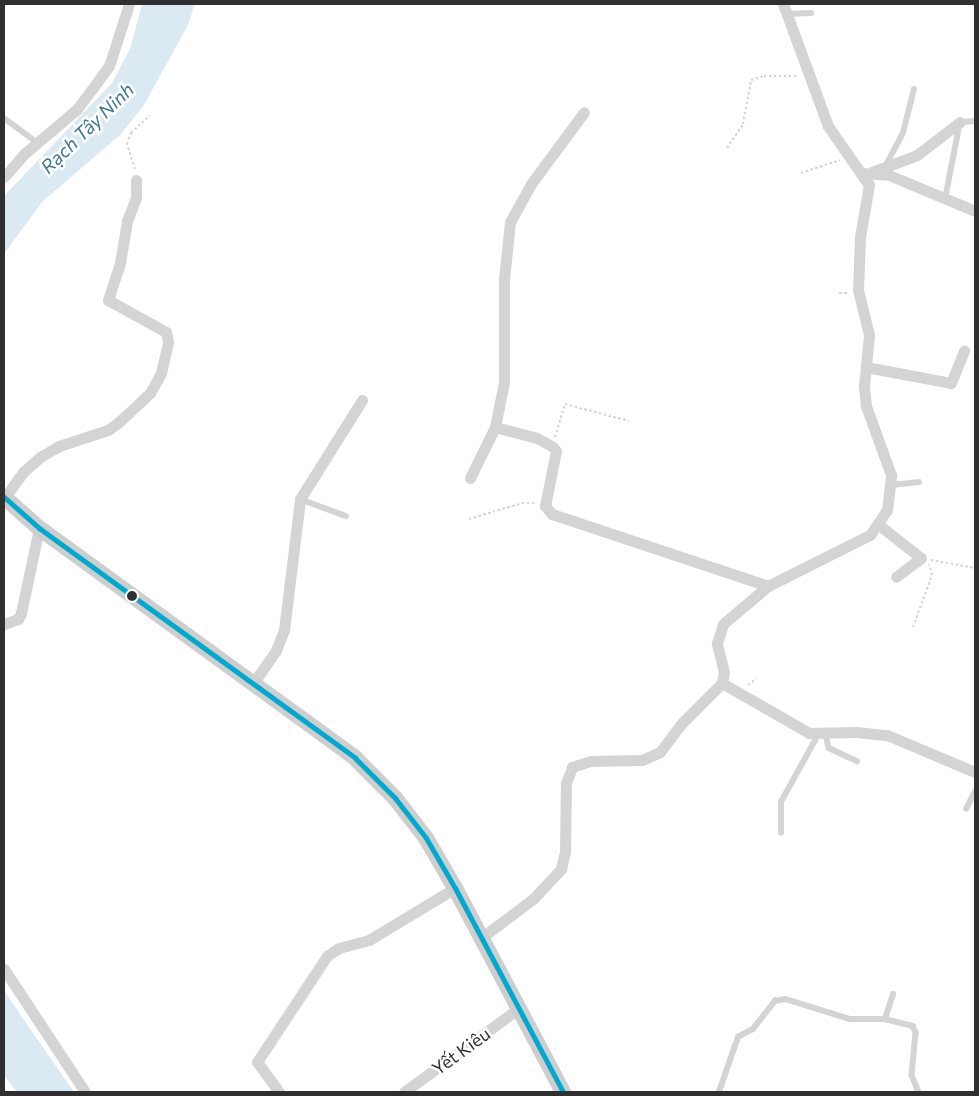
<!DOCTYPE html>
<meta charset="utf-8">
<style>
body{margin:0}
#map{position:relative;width:979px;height:1096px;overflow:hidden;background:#fff;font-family:Commissioner,sans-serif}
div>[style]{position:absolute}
.water>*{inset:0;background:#dbeaf2}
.path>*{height:2px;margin-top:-1px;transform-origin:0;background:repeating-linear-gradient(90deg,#d4d4d4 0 2.5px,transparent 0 5px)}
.service>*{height:5.5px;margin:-2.75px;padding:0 2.75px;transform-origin:2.75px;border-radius:2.75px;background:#d4d4d4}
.minor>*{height:11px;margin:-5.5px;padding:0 5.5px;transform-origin:5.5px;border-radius:5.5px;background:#d4d4d4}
.secondary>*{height:16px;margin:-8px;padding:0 8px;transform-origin:8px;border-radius:8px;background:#cecece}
.bus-1>*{height:5px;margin:-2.5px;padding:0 2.5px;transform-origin:2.5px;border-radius:2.5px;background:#00a9ce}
.dots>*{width:14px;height:14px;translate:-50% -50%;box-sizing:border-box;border:2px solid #fff;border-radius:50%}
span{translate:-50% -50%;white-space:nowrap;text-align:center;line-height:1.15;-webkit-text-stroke:5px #fff;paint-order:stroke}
.street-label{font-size:18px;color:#303030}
.water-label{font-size:19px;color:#3f7691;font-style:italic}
.frame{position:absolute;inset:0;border:5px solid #303030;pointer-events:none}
</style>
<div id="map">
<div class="water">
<div style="clip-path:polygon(142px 4px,195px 4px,188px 25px,144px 105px,120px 135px,42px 202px,4px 254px,4px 196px,112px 83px,130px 49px)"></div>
<div style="clip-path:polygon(4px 990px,15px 1007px,74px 1092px,17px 1092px,4px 1075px)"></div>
</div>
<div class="path">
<div style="left:727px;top:148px;width:29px;rotate:-56deg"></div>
<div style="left:743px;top:124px;width:45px;rotate:-79.7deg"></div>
<div style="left:751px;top:80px;width:14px;rotate:-17deg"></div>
<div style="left:764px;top:76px;width:33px"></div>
<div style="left:135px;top:169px;width:26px;rotate:-108deg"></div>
<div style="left:127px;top:144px;width:12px;rotate:-70deg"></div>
<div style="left:131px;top:133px;width:26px;rotate:-43deg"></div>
<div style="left:801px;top:173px;width:41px;rotate:-18.4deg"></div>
<div style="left:839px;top:293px;width:9px"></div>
<div style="left:555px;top:437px;width:34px;rotate:-73deg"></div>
<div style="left:565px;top:404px;width:66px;rotate:14.9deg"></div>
<div style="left:469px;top:519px;width:55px;rotate:-16.8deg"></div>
<div style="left:522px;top:503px;width:14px"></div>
<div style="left:931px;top:560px;width:45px;rotate:10.3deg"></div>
<div style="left:913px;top:627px;width:55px;rotate:-69.9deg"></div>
<div style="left:932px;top:575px;width:11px;rotate:-105deg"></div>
<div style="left:748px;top:685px;width:11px;rotate:-38deg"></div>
</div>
<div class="service">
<div style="left:786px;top:14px;width:25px;rotate:-2deg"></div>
<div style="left:4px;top:118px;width:42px;rotate:36.3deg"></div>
<div style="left:886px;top:165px;width:36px;rotate:-62deg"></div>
<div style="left:903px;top:133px;width:45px;rotate:-76deg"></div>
<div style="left:945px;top:199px;width:78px;rotate:-79deg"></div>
<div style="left:960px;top:122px;width:15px;rotate:-4deg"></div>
<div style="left:891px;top:485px;width:28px;rotate:-6deg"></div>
<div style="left:300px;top:499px;width:49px;rotate:20.3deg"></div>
<div style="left:826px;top:734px;width:14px;rotate:78deg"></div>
<div style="left:829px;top:748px;width:31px;rotate:25deg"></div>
<div style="left:966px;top:809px;width:20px;rotate:-63deg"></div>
<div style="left:781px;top:833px;width:31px;rotate:-90deg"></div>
<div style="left:781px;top:802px;width:77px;rotate:-61.1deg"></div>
<div style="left:885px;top:1019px;width:26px;rotate:-72deg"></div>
<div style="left:719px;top:1092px;width:58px;rotate:-70.9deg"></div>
<div style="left:738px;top:1037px;width:17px;rotate:-28deg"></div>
<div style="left:753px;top:1029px;width:36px;rotate:-52deg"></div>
<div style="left:775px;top:1001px;width:10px;rotate:-11deg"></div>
<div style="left:785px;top:999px;width:68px;rotate:17.1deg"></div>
<div style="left:850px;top:1019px;width:35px"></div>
<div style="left:885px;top:1019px;width:29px;rotate:14deg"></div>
<div style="left:913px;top:1026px;width:8px;rotate:67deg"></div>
<div style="left:916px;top:1033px;width:42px;rotate:95.4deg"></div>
<div style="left:912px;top:1075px;width:18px;rotate:68deg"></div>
</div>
<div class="minor">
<div style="left:872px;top:172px;width:48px;rotate:-20.7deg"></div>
<div style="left:917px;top:155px;width:54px;rotate:-37.5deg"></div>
<div style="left:862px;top:173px;width:27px;rotate:4deg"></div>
<div style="left:889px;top:175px;width:93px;rotate:22.7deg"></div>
<div style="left:4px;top:177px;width:30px;rotate:-49deg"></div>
<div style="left:24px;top:154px;width:70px;rotate:-40.3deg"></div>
<div style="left:77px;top:109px;width:30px;rotate:-53deg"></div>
<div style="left:95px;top:85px;width:24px;rotate:-54deg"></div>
<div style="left:109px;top:66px;width:65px;rotate:-72.1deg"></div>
<div style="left:866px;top:367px;width:86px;rotate:10.7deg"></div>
<div style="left:951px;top:383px;width:35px;rotate:-68deg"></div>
<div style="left:495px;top:427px;width:43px;rotate:14.7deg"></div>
<div style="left:537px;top:438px;width:18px;rotate:29deg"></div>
<div style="left:553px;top:447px;width:5px;rotate:53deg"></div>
<div style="left:556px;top:451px;width:56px;rotate:101.3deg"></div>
<div style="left:545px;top:506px;width:11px;rotate:49deg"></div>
<div style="left:552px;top:514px;width:228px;rotate:18.4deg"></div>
<div style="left:470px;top:478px;width:57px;rotate:-63.9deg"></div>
<div style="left:495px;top:427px;width:46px;rotate:-78.7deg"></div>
<div style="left:504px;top:382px;width:103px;rotate:-90deg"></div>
<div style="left:504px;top:279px;width:57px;rotate:-84deg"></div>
<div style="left:510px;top:222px;width:43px;rotate:-61.1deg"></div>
<div style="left:531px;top:184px;width:89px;rotate:-53.6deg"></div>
<div style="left:5px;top:497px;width:31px;rotate:-54deg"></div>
<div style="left:23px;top:472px;width:23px;rotate:-41deg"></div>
<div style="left:40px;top:457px;width:22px;rotate:-30deg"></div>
<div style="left:59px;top:446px;width:52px;rotate:-18.1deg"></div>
<div style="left:108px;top:430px;width:14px;rotate:-36deg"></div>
<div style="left:119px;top:422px;width:42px;rotate:-43.1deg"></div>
<div style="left:150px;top:393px;width:23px;rotate:-61deg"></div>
<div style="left:161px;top:373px;width:32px;rotate:-77deg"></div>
<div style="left:168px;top:342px;width:10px;rotate:-101deg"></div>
<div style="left:166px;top:332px;width:66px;rotate:-151.1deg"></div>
<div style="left:108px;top:300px;width:39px;rotate:-72deg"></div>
<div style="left:120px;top:263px;width:43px;rotate:-80.5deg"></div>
<div style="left:127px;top:221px;width:26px;rotate:-69deg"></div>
<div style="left:136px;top:197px;width:17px;rotate:-90deg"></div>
<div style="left:879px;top:525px;width:53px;rotate:38.2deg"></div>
<div style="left:921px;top:558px;width:31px;rotate:143deg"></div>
<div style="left:4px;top:624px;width:15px;rotate:-20deg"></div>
<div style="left:18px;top:619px;width:7px;rotate:-63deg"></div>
<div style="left:21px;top:613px;width:87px;rotate:-78deg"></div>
<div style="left:254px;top:682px;width:39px;rotate:-55deg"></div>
<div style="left:276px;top:650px;width:22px;rotate:-68deg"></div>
<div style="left:284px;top:630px;width:132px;rotate:-83deg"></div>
<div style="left:300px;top:499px;width:117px;rotate:-57.9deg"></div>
<div style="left:722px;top:683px;width:100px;rotate:29.9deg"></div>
<div style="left:809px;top:733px;width:47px;rotate:-1.2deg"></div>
<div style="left:856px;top:732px;width:31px;rotate:6deg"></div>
<div style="left:887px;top:735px;width:95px;rotate:22.8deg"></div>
<div style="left:481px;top:938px;width:66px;rotate:-37deg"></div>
<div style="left:534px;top:898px;width:40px;rotate:-47deg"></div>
<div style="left:561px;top:869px;width:18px;rotate:-77deg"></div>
<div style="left:565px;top:851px;width:68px;rotate:-89.2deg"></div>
<div style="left:566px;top:783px;width:17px;rotate:-69deg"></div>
<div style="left:572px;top:767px;width:19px;rotate:-18deg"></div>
<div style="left:590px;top:761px;width:52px;rotate:-1.1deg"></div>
<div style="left:642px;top:760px;width:20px;rotate:-24deg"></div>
<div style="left:660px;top:752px;width:38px;rotate:-53deg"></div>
<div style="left:683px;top:722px;width:55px;rotate:-45deg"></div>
<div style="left:722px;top:683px;width:11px;rotate:-80deg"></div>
<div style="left:724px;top:672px;width:30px;rotate:-104deg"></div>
<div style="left:717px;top:643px;width:20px;rotate:-72deg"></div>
<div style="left:723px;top:624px;width:59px;rotate:-40.2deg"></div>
<div style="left:768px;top:586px;width:114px;rotate:-26.6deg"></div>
<div style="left:870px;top:535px;width:30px;rotate:-56deg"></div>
<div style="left:887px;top:510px;width:35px;rotate:-83deg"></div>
<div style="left:891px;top:475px;width:73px;rotate:-109.9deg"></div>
<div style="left:866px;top:406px;width:20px;rotate:-96deg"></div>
<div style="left:864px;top:386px;width:51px;rotate:-84.4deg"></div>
<div style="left:869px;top:335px;width:46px;rotate:-103.7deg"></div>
<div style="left:858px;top:290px;width:53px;rotate:-87.8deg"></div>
<div style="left:860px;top:237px;width:53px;rotate:-80.2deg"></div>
<div style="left:869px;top:185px;width:72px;rotate:-124.8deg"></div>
<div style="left:828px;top:126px;width:130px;rotate:-110.2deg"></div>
<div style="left:4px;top:969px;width:147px;rotate:56.6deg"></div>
<div style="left:279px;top:1092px;width:37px;rotate:-126deg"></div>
<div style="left:257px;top:1062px;width:127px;rotate:-56.6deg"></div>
<div style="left:327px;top:956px;width:14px;rotate:-34deg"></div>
<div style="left:339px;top:948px;width:31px;rotate:-15deg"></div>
<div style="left:369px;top:940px;width:100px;rotate:-31.2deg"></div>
<div style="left:404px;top:1092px;width:141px;rotate:-36.1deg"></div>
</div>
<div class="secondary">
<div style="left:4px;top:497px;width:47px;rotate:41.5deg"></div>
<div style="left:39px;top:528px;width:391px;rotate:36deg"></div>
<div style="left:355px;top:758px;width:57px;rotate:45deg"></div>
<div style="left:395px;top:798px;width:51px;rotate:52.2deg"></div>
<div style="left:426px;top:838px;width:58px;rotate:59.9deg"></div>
<div style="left:455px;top:888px;width:231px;rotate:62.1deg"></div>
</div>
<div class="bus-1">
<div style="left:4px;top:497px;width:47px;rotate:41.5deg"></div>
<div style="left:39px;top:528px;width:391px;rotate:36deg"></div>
<div style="left:355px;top:758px;width:57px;rotate:45deg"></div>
<div style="left:395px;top:798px;width:51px;rotate:52.2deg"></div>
<div style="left:426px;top:838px;width:58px;rotate:59.9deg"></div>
<div style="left:455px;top:888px;width:231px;rotate:62.1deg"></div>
</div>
<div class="dots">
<div style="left:132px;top:596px;background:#303030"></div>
</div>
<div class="street-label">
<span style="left:461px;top:1051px;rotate:-36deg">Yết Kiêu</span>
</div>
<div class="water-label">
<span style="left:87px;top:128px;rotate:-44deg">Rạch Tây Ninh</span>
</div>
<div class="frame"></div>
</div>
